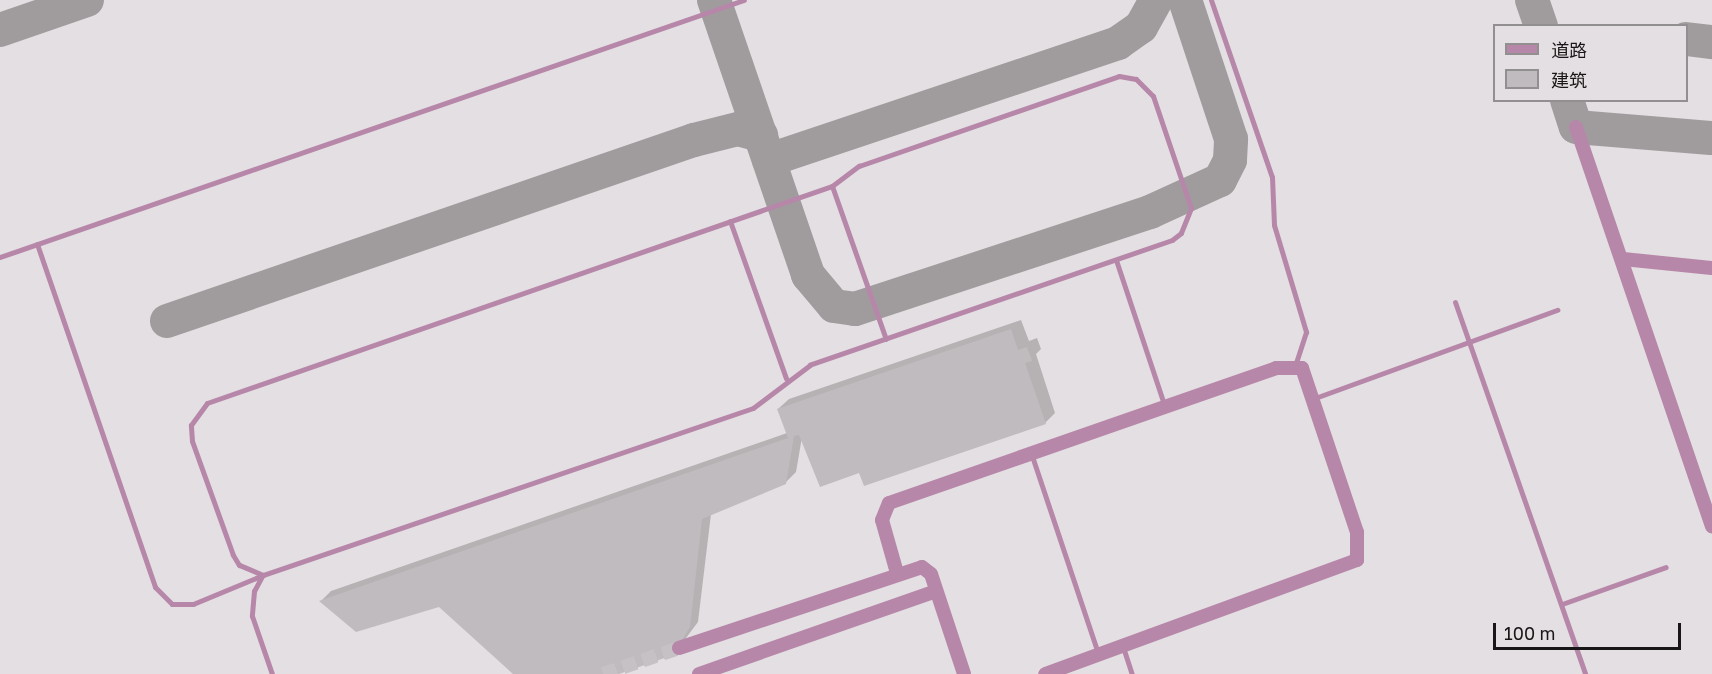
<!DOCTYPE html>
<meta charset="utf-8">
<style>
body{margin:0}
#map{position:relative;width:1712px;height:674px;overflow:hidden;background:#e4dfe2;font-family:"Golos Text","Noto Sans SC",sans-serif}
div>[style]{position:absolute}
.shadow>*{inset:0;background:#0003}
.taxiway>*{height:34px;margin:-17px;padding:0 17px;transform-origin:17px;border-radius:17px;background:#a09c9e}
.building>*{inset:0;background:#c0bbbe}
.tertiary-tunnel>*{height:14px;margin-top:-7px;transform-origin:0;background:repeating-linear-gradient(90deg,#c5c1c4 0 14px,transparent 0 21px)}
.service>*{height:5px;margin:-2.5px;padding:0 2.5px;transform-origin:2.5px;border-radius:2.5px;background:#b787a9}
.tertiary>*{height:14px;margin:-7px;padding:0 7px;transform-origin:7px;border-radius:7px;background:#b787a9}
span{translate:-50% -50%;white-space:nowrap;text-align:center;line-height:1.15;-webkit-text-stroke:4.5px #e4dfe2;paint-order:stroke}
.legend{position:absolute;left:1493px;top:24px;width:195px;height:78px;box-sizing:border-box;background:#e4dfe2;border:2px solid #928f91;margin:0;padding:8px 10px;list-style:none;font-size:18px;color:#181617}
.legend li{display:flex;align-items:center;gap:12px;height:30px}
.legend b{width:30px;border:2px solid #928f91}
.scale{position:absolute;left:1493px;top:623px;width:188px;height:27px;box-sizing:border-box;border:3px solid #181617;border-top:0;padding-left:8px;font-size:18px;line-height:21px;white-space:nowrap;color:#181617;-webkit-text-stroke:4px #e4dfe2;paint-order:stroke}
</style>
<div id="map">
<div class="shadow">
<div style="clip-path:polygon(1021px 320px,1029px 341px,1037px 338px,1041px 349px,1036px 354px,1055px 413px,1045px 423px,860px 471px,802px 437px,796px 472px,785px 483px,711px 514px,698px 622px,683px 642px,614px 674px,518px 674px,440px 605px,321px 601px,331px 591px,787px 433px,778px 409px,789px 399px)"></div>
</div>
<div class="taxiway">
<div style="left:714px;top:0;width:291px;rotate:71.1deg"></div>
<div style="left:808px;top:275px;width:40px;rotate:50deg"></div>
<div style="left:834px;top:306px;width:21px;rotate:8deg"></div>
<div style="left:855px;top:309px;width:311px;rotate:-18.2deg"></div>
<div style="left:1150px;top:212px;width:77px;rotate:-24.6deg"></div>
<div style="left:1220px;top:180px;width:22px;rotate:-63deg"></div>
<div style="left:1230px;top:160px;width:21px;rotate:-87deg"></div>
<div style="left:1231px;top:139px;width:146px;rotate:-108.3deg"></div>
<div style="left:1532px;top:0;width:28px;rotate:71deg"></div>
<div style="left:0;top:30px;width:92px;rotate:-19deg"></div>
<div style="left:1686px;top:39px;width:26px;rotate:7deg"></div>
<div style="left:1567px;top:100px;width:28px;rotate:72deg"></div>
<div style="left:1576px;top:127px;width:135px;rotate:4.7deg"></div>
<div style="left:769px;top:160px;width:368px;rotate:-18.5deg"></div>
<div style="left:1118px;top:43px;width:28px;rotate:-35deg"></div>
<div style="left:1141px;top:27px;width:31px;rotate:-61deg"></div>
<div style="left:167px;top:321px;width:557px;rotate:-18.96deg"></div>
<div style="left:694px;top:140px;width:45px;rotate:-14deg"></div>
<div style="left:738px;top:129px;width:24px;rotate:15deg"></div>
</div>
<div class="building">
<div style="clip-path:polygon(1011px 329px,1018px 350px,1027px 347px,1032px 361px,1025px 363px,1046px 424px,864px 486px,859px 473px,820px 487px,799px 435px,794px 436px,786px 484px,702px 519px,690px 627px,673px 655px,619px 674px,513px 674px,439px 607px,356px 632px,319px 601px,788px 438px,777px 409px)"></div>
</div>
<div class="tertiary-tunnel">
<div style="left:603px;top:674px;width:80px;rotate:-18.9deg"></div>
</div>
<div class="service">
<div style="left:1211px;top:0;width:187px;rotate:71deg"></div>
<div style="left:1272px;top:177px;width:48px;rotate:87.6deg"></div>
<div style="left:1274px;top:225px;width:112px;rotate:73.3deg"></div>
<div style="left:1306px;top:332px;width:35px;rotate:108deg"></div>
<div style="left:1119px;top:76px;width:17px;rotate:10deg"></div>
<div style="left:1136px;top:79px;width:24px;rotate:45deg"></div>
<div style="left:1153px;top:96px;width:118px;rotate:71.3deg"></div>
<div style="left:1191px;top:208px;width:27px;rotate:112deg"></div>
<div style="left:1181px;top:233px;width:11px;rotate:142deg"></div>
<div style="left:1172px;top:240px;width:383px;rotate:161deg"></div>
<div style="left:810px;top:365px;width:71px;rotate:143deg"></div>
<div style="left:753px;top:408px;width:518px;rotate:161.18deg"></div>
<div style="left:263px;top:575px;width:26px;rotate:-157deg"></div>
<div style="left:239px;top:565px;width:12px;rotate:-121deg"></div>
<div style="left:233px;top:555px;width:121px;rotate:-109.8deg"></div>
<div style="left:192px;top:441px;width:16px;rotate:-94deg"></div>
<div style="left:191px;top:425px;width:27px;rotate:-54deg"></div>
<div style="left:207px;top:403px;width:662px;rotate:-19.15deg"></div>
<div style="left:832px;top:186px;width:34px;rotate:-37deg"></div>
<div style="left:859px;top:166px;width:275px;rotate:-19.1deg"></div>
<div style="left:832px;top:186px;width:162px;rotate:70.6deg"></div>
<div style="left:730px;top:221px;width:167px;rotate:70.4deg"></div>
<div style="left:37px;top:244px;width:363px;rotate:71deg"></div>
<div style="left:155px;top:587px;width:24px;rotate:45deg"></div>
<div style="left:172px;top:604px;width:21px"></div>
<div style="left:193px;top:604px;width:76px;rotate:-22.5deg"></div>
<div style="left:0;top:257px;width:787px;rotate:-19.06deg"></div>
<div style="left:1116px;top:260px;width:155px;rotate:71.6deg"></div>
<div style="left:1455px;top:302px;width:394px;rotate:70.7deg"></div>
<div style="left:1315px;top:398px;width:258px;rotate:-20deg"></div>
<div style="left:1032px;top:456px;width:208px;rotate:71.5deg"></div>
<div style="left:262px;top:576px;width:17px;rotate:118deg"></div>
<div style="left:254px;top:591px;width:25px;rotate:95deg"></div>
<div style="left:252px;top:616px;width:61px;rotate:71deg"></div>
<div style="left:1562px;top:604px;width:110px;rotate:-19.6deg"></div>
<div style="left:1123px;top:647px;width:28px;rotate:72deg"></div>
</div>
<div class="tertiary">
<div style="left:1576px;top:127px;width:422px;rotate:71.2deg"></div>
<div style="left:1623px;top:259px;width:89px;rotate:5.8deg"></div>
<div style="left:897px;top:573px;width:55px;rotate:-105.8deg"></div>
<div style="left:882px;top:520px;width:18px;rotate:-68deg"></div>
<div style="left:889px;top:503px;width:410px;rotate:-19.2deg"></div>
<div style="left:1276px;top:368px;width:26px"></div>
<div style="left:1302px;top:368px;width:173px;rotate:71.5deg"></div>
<div style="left:1357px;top:532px;width:28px;rotate:90deg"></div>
<div style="left:1357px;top:560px;width:332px;rotate:159.9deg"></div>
<div style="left:679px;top:648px;width:256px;rotate:-18.4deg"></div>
<div style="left:922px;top:567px;width:11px;rotate:38deg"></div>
<div style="left:931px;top:574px;width:105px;rotate:71.7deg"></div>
<div style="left:699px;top:674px;width:251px;rotate:-19.3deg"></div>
</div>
<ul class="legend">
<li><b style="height:8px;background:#b787a9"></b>道路</li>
<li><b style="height:16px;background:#c0bbbe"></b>建筑</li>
</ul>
<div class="scale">100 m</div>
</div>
